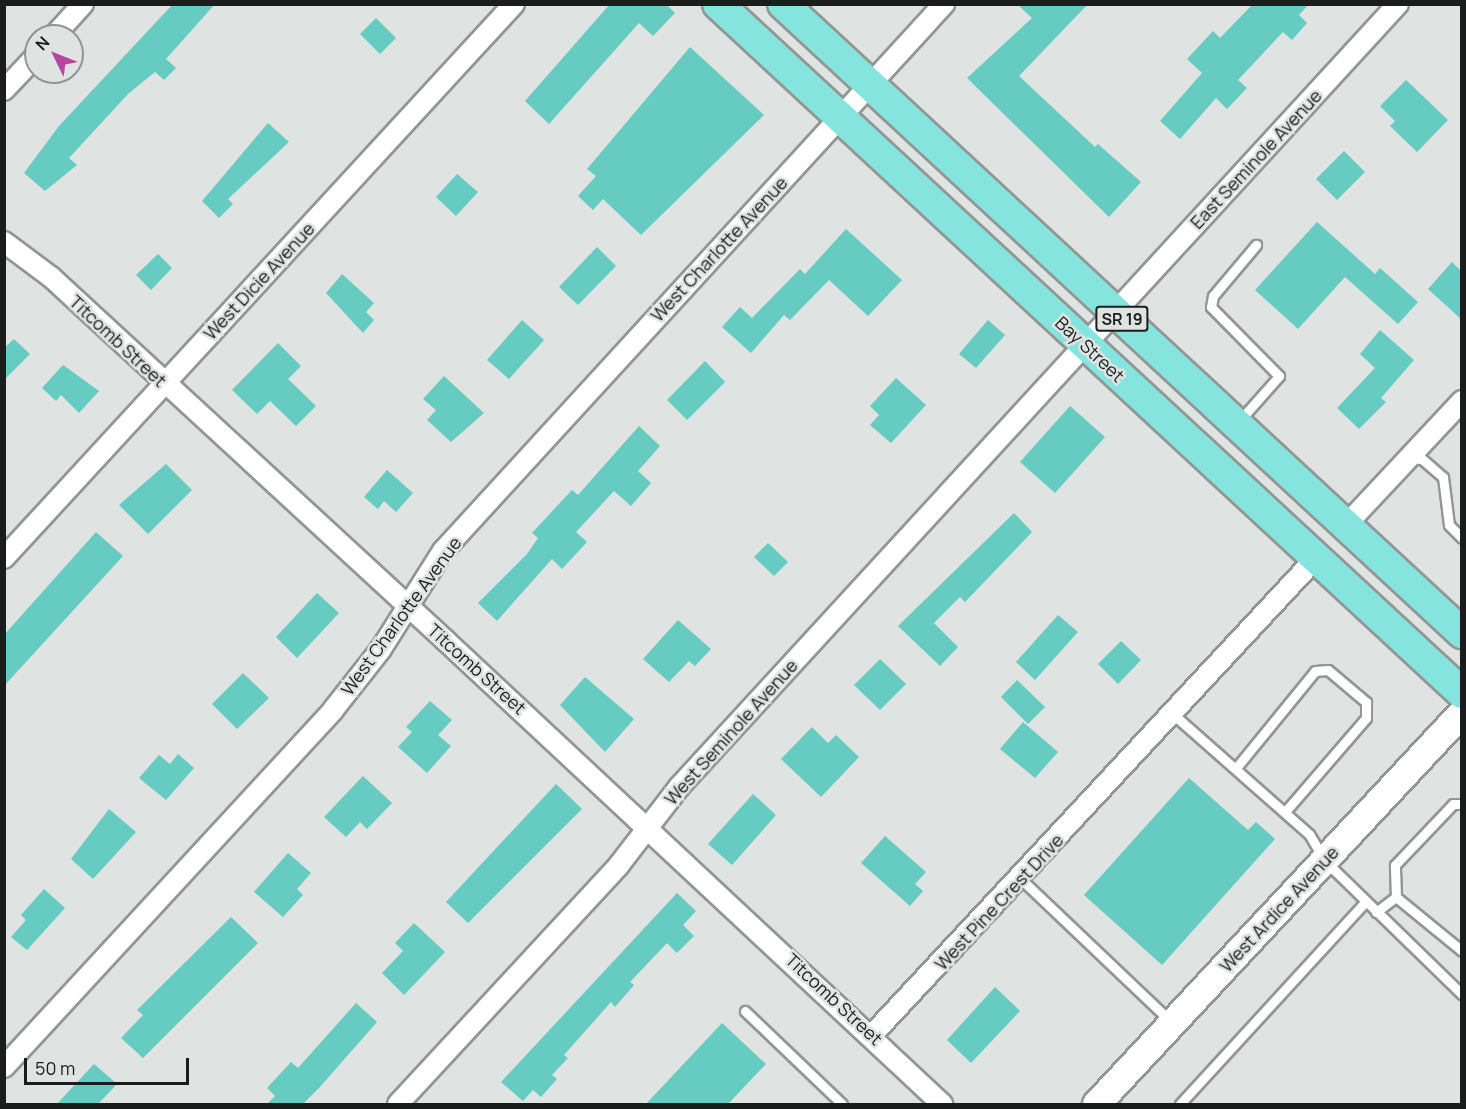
<!DOCTYPE html>
<style>
body{margin:0}
#map{position:relative;width:1466px;height:1109px;overflow:hidden;background:#dfe3e2;font-family:Manrope,sans-serif}
div>[style]{position:absolute}
.building>*{inset:0;background:#66cbc1}
.roads{filter:drop-shadow(2px 0 #929695) drop-shadow(-2px 0 #929695) drop-shadow(0 2px #929695) drop-shadow(0 -2px #929695)}
.lane>*{height:9px;margin:-4.5px;padding:0 4.5px;transform-origin:4.5px;border-radius:4.5px;background:#fff}
.street>*{height:20px;margin:-10px;padding:0 10px;transform-origin:10px;border-radius:10px;background:#fff}
.secondary>*{height:27px;margin:-13.5px;padding:0 13.5px;transform-origin:13.5px;border-radius:13.5px;background:#fff}
.primary>*{height:30px;margin:-15px;padding:0 15px;transform-origin:15px;border-radius:15px;background:#85e4dd}
span{translate:-50% -50%;white-space:nowrap;text-align:center;line-height:1.15;-webkit-text-stroke:5px #dfe3e2;paint-order:stroke}
.shield-label span{padding:2px 4px;background:#dfe3e2;border:2px solid;border-radius:4px;-webkit-text-stroke-width:0}
.shield-label{font-size:16px;color:#1b1d1c;font-weight:700}
.street-label{font-size:18px;color:#1b1d1c}
.frame{position:absolute;inset:0;border:6px solid #1b1d1c;pointer-events:none}
.north{position:absolute;left:24px;top:24px;width:60px;height:60px;box-sizing:border-box;background:#dfe3e2;border:2px solid #919493;border-radius:50%;rotate:313deg;font-size:16px;font-weight:700;line-height:24px;text-align:center;color:#1b1d1c}
.north::after{content:'';display:block;margin:auto;width:21px;height:27px;background:#b846a0;clip-path:polygon(50% 0,100% 100%,50% 72%,0 100%)}
.scale{position:absolute;left:24px;top:1058px;width:165px;height:27px;box-sizing:border-box;border:3px solid #1b1d1c;border-top:0;padding-left:8px;font-size:18px;line-height:21px;white-space:nowrap;color:#1b1d1c;-webkit-text-stroke:4px #dfe3e2;paint-order:stroke}
</style>
<div id="map">
<div class="building">
<div style="clip-path:polygon(173px 4px,215px 4px,166px 59px,176px 68px,164px 80px,155px 72px,128px 94px,69px 158px,77px 165px,45px 191px,24px 173px,59px 126px)"></div>
<div style="clip-path:polygon(610px 4px,666px 4px,675px 13px,653px 36px,639px 23px,549px 124px,525px 101px)"></div>
<div style="clip-path:polygon(1017px 4px,1088px 4px,1019px 76px,1095px 147px,1098px 144px,1141px 182px,1109px 217px,967px 78px,1032px 18px)"></div>
<div style="clip-path:polygon(1253px 4px,1309px 4px,1299px 15px,1307px 23px,1292px 40px,1283px 32px,1238px 80px,1247px 88px,1227px 109px,1216px 98px,1180px 139px,1160px 121px,1202px 73px,1187px 59px,1213px 31px,1220px 38px)"></div>
<div style="clip-path:polygon(376px 18px,396px 38px,380px 54px,360px 34px)"></div>
<div style="clip-path:polygon(690px 47px,764px 115px,641px 235px,603px 199px,593px 210px,578px 196px,596px 176px,587px 169px)"></div>
<div style="clip-path:polygon(1406px 80px,1448px 120px,1417px 152px,1390px 126px,1395px 121px,1380px 106px)"></div>
<div style="clip-path:polygon(268px 123px,289px 142px,228px 199px,233px 204px,219px 218px,202px 201px)"></div>
<div style="clip-path:polygon(1344px 151px,1365px 172px,1337px 200px,1316px 179px)"></div>
<div style="clip-path:polygon(457px 174px,478px 192px,456px 216px,436px 197px)"></div>
<div style="clip-path:polygon(1317px 222px,1375px 274px,1380px 268px,1418px 302px,1398px 324px,1345px 277px,1298px 329px,1255px 290px)"></div>
<div style="clip-path:polygon(846px 229px,902px 280px,868px 316px,829px 280px,790px 320px,784px 315px,751px 353px,722px 327px,740px 307px,752px 318px,800px 269px,805px 274px)"></div>
<div style="clip-path:polygon(597px 247px,616px 266px,578px 305px,559px 287px)"></div>
<div style="clip-path:polygon(158px 254px,172px 268px,151px 290px,136px 275px)"></div>
<div style="clip-path:polygon(1452px 262px,1461px 271px,1461px 319px,1428px 289px)"></div>
<div style="clip-path:polygon(342px 274px,374px 303px,366px 312px,374px 320px,363px 333px,326px 293px)"></div>
<div style="clip-path:polygon(522px 320px,544px 340px,509px 379px,487px 360px)"></div>
<div style="clip-path:polygon(988px 320px,1005px 335px,976px 368px,959px 354px)"></div>
<div style="clip-path:polygon(1380px 330px,1414px 360px,1381px 398px,1386px 402px,1359px 429px,1337px 408px,1375px 368px,1360px 354px)"></div>
<div style="clip-path:polygon(14px 339px,30px 354px,4px 380px,4px 348px)"></div>
<div style="clip-path:polygon(278px 343px,301px 366px,288px 379px,316px 406px,296px 426px,270px 401px,257px 414px,232px 390px)"></div>
<div style="clip-path:polygon(705px 361px,725px 382px,687px 420px,667px 400px)"></div>
<div style="clip-path:polygon(63px 365px,99px 391px,79px 413px,61px 395px,56px 401px,42px 388px)"></div>
<div style="clip-path:polygon(444px 376px,484px 413px,451px 442px,427px 420px,436px 410px,423px 399px)"></div>
<div style="clip-path:polygon(896px 378px,926px 405px,891px 443px,870px 425px,879px 415px,870px 406px)"></div>
<div style="clip-path:polygon(1070px 406px,1105px 437px,1055px 493px,1020px 462px)"></div>
<div style="clip-path:polygon(639px 426px,660px 446px,638px 471px,651px 483px,631px 506px,614px 491px,576px 532px,587px 542px,562px 569px,552px 559px,497px 621px,478px 603px,527px 554px,538px 538px,532px 533px,572px 490px,578px 495px)"></div>
<div style="clip-path:polygon(166px 464px,192px 490px,148px 534px,119px 505px)"></div>
<div style="clip-path:polygon(387px 470px,413px 493px,396px 512px,384px 501px,378px 509px,364px 497px)"></div>
<div style="clip-path:polygon(1014px 513px,1032px 532px,965px 602px,960px 597px,934px 623px,958px 647px,940px 666px,898px 626px)"></div>
<div style="clip-path:polygon(96px 532px,123px 556px,4px 686px,4px 635px)"></div>
<div style="clip-path:polygon(768px 543px,788px 562px,774px 576px,754px 557px)"></div>
<div style="clip-path:polygon(317px 593px,339px 613px,297px 658px,276px 637px)"></div>
<div style="clip-path:polygon(1058px 615px,1078px 632px,1035px 680px,1016px 662px)"></div>
<div style="clip-path:polygon(678px 620px,711px 649px,695px 666px,689px 661px,669px 682px,643px 659px)"></div>
<div style="clip-path:polygon(1121px 641px,1141px 660px,1118px 684px,1098px 664px)"></div>
<div style="clip-path:polygon(880px 659px,906px 684px,880px 710px,854px 685px)"></div>
<div style="clip-path:polygon(243px 673px,269px 698px,237px 729px,212px 704px)"></div>
<div style="clip-path:polygon(585px 677px,634px 719px,605px 752px,560px 705px)"></div>
<div style="clip-path:polygon(1017px 680px,1045px 707px,1028px 724px,1001px 697px)"></div>
<div style="clip-path:polygon(430px 701px,452px 720px,438px 735px,451px 746px,427px 773px,398px 747px,412px 732px,406px 727px)"></div>
<div style="clip-path:polygon(1023px 722px,1058px 752px,1035px 778px,1000px 749px)"></div>
<div style="clip-path:polygon(812px 727px,828px 743px,836px 735px,859px 757px,821px 797px,781px 759px)"></div>
<div style="clip-path:polygon(178px 754px,194px 768px,166px 800px,139px 778px,159px 755px,170px 764px)"></div>
<div style="clip-path:polygon(363px 776px,392px 803px,367px 829px,360px 822px,346px 837px,324px 817px)"></div>
<div style="clip-path:polygon(1189px 778px,1248px 830px,1256px 822px,1275px 839px,1162px 965px,1084px 895px)"></div>
<div style="clip-path:polygon(556px 784px,582px 809px,468px 923px,446px 902px)"></div>
<div style="clip-path:polygon(753px 794px,776px 815px,732px 865px,708px 844px)"></div>
<div style="clip-path:polygon(109px 809px,136px 832px,93px 879px,71px 859px)"></div>
<div style="clip-path:polygon(885px 836px,926px 872px,915px 884px,923px 891px,910px 906px,861px 863px)"></div>
<div style="clip-path:polygon(288px 853px,311px 873px,297px 889px,303px 895px,283px 917px,254px 892px)"></div>
<div style="clip-path:polygon(44px 889px,65px 908px,27px 950px,11px 937px,26px 920px,21px 915px)"></div>
<div style="clip-path:polygon(677px 893px,696px 911px,683px 925px,694px 936px,677px 953px,667px 943px,630px 982px,634px 985px,615px 1007px,611px 1002px,564px 1055px,568px 1058px,552px 1075px,557px 1079px,541px 1097px,533px 1090px,523px 1101px,501px 1082px)"></div>
<div style="clip-path:polygon(231px 917px,258px 943px,143px 1058px,121px 1038px,143px 1015px,137px 1010px)"></div>
<div style="clip-path:polygon(414px 923px,445px 952px,404px 995px,382px 973px,403px 951px,395px 943px)"></div>
<div style="clip-path:polygon(995px 987px,1020px 1011px,971px 1063px,947px 1040px)"></div>
<div style="clip-path:polygon(356px 1003px,377px 1022px,319px 1088px,303px 1104px,267px 1104px,275px 1096px,267px 1088px,291px 1062px,298px 1068px)"></div>
<div style="clip-path:polygon(722px 1023px,766px 1064px,728px 1104px,646px 1104px)"></div>
<div style="clip-path:polygon(94px 1064px,117px 1084px,98px 1104px,57px 1104px)"></div>
</div>
<div class="roads">
<div class="lane">
<div style="left:1240px;top:420px;width:59px;rotate:-48.4deg"></div>
<div style="left:1279px;top:376px;width:97px;rotate:-134.6deg"></div>
<div style="left:1211px;top:307px;width:11px;rotate:-80deg"></div>
<div style="left:1213px;top:296px;width:67px;rotate:-49.9deg"></div>
<div style="left:1410px;top:458px;width:12px;rotate:5deg"></div>
<div style="left:1422px;top:459px;width:28px;rotate:41deg"></div>
<div style="left:1443px;top:477px;width:48px;rotate:82.9deg"></div>
<div style="left:1449px;top:525px;width:18px;rotate:45deg"></div>
<div style="left:1174px;top:715px;width:180px;rotate:41.4deg"></div>
<div style="left:1309px;top:834px;width:31px;rotate:59deg"></div>
<div style="left:1325px;top:861px;width:191px;rotate:44.2deg"></div>
<div style="left:1236px;top:768px;width:125px;rotate:-50.8deg"></div>
<div style="left:1315px;top:671px;width:13px;rotate:-4deg"></div>
<div style="left:1328px;top:670px;width:50px;rotate:40.1deg"></div>
<div style="left:1366px;top:702px;width:16px;rotate:90deg"></div>
<div style="left:1366px;top:718px;width:124px;rotate:130.8deg"></div>
<div style="left:1021px;top:879px;width:207px;rotate:43.6deg"></div>
<div style="left:1396px;top:897px;width:32px;rotate:-92deg"></div>
<div style="left:1395px;top:865px;width:84px;rotate:-46.4deg"></div>
<div style="left:1453px;top:804px;width:9px"></div>
<div style="left:1376px;top:912px;width:25px;rotate:-37deg"></div>
<div style="left:1396px;top:897px;width:85px;rotate:39.3deg"></div>
<div style="left:745px;top:1011px;width:134px;rotate:43.8deg"></div>
<div style="left:1180px;top:1104px;width:274px;rotate:-47.5deg"></div>
</div>
<div class="street">
<div style="left:54px;top:36px;width:43px;rotate:-47.8deg"></div>
<div style="left:4px;top:90px;width:47px;rotate:-46.7deg"></div>
<div style="left:4px;top:242px;width:59px;rotate:36.7deg"></div>
<div style="left:51px;top:277px;width:537px;rotate:42.66deg"></div>
<div style="left:446px;top:641px;width:679px;rotate:43.03deg"></div>
<div style="left:1346px;top:525px;width:170px;rotate:-46.9deg"></div>
<div style="left:4px;top:558px;width:753px;rotate:-47.37deg"></div>
<div style="left:872px;top:1035px;width:652px;rotate:-47.05deg"></div>
<div style="left:4px;top:1067px;width:485px;rotate:-47.3deg"></div>
<div style="left:333px;top:710px;width:78px;rotate:-51.8deg"></div>
<div style="left:381px;top:649px;width:116px;rotate:-57.7deg"></div>
<div style="left:443px;top:551px;width:742px;rotate:-47.51deg"></div>
<div style="left:398px;top:1104px;width:326px;rotate:-47.2deg"></div>
<div style="left:619px;top:865px;width:98px;rotate:-52.4deg"></div>
<div style="left:679px;top:787px;width:1063px;rotate:-47.44deg"></div>
</div>
<div class="secondary">
<div style="left:1096px;top:1104px;width:536px;rotate:-46.96deg"></div>
</div>
<div class="primary">
<div style="left:718px;top:4px;width:1014px;rotate:42.8deg"></div>
<div style="left:783px;top:4px;width:926px;rotate:42.81deg"></div>
</div>
</div>
<div class="shield-label">
<span style="left:1122px;top:319px">SR 19</span>
</div>
<div class="street-label">
<span style="left:1256px;top:159px;rotate:-47deg">East Seminole Avenue</span>
<span style="left:719px;top:249px;rotate:-47deg">West Charlotte Avenue</span>
<span style="left:259px;top:281px;rotate:-47deg">West Dicie Avenue</span>
<span style="left:118px;top:341px;rotate:43deg">Titcomb Street</span>
<span style="left:1090px;top:349px;rotate:43deg">Bay Street</span>
<span style="left:401px;top:616px;rotate:-54deg">West Charlotte Avenue</span>
<span style="left:477px;top:669px;rotate:42deg">Titcomb Street</span>
<span style="left:731px;top:732px;rotate:-48deg">West Seminole Avenue</span>
<span style="left:999px;top:902px;rotate:-47deg">West Pine Crest Drive</span>
<span style="left:1279px;top:909px;rotate:-47deg">West Ardice Avenue</span>
<span style="left:834px;top:999px;rotate:43deg">Titcomb Street</span>
</div>
<div class="frame"></div>
<div class="north">N</div>
<div class="scale">50 m</div>
</div>
